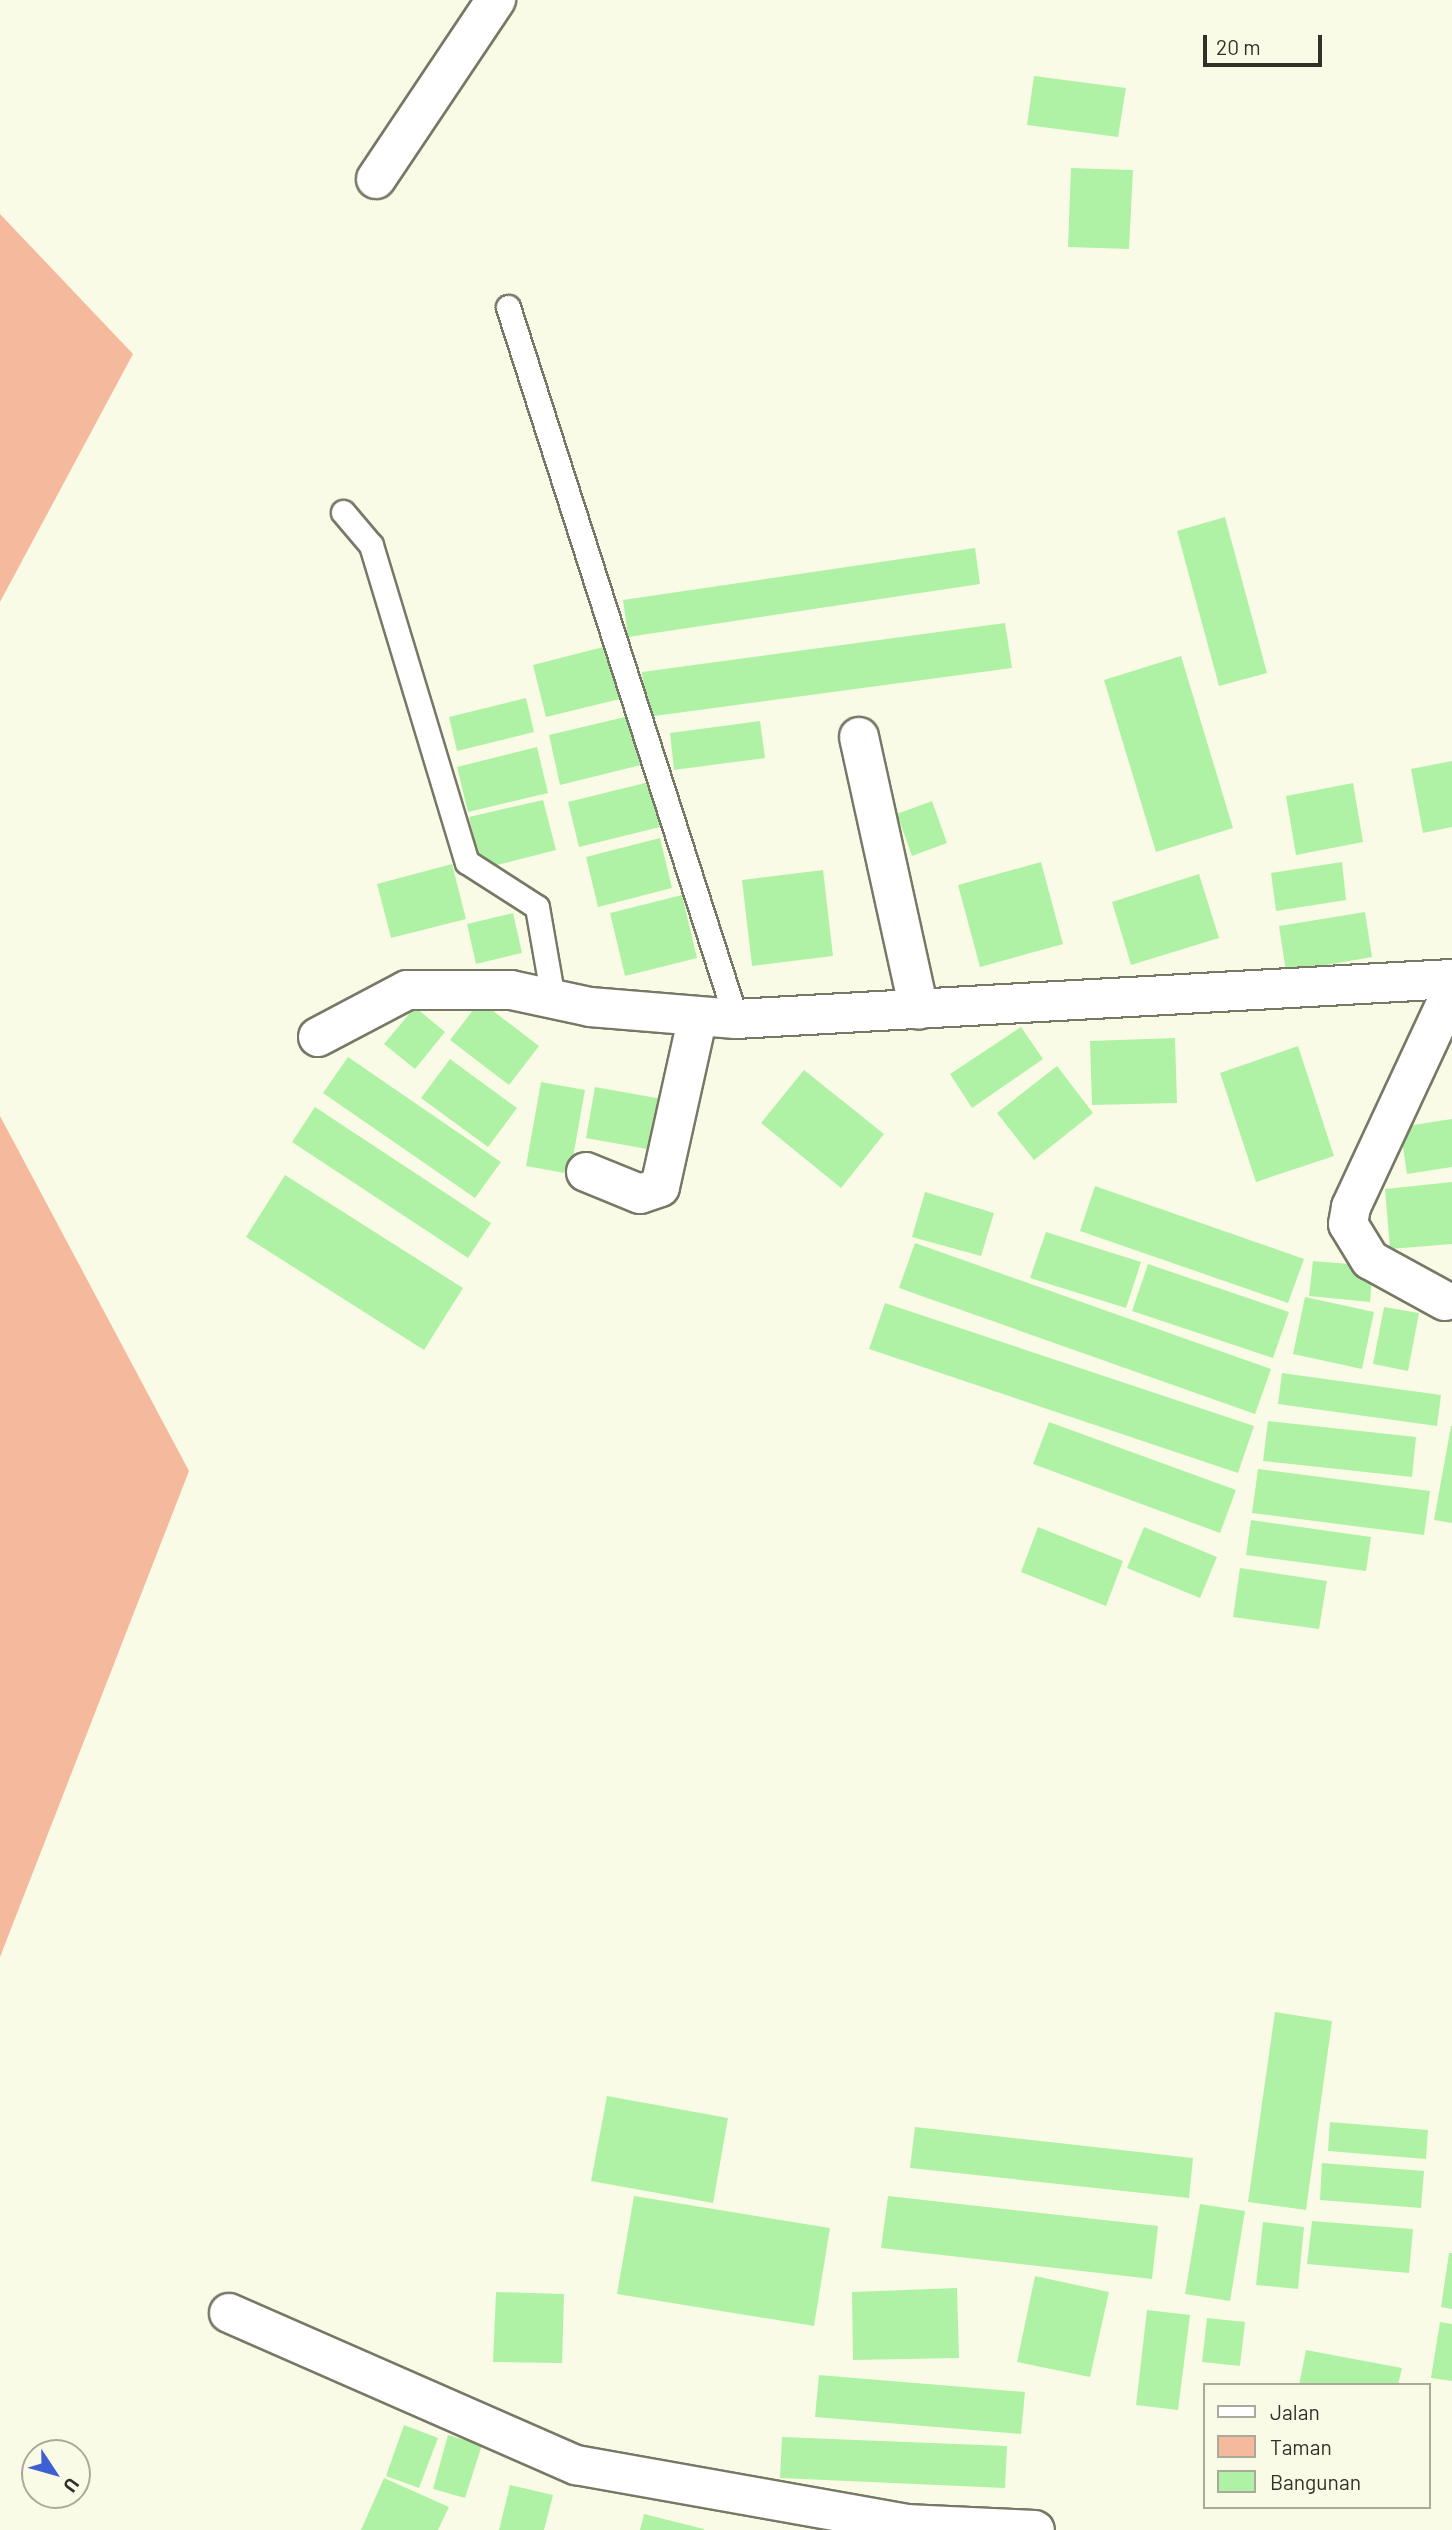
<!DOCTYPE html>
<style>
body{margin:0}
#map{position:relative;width:1452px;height:2530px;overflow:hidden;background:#fafbe6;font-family:Barlow,sans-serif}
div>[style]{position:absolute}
.green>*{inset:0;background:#f5b99d}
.building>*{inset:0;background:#b0f2a5}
.roads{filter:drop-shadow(2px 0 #777865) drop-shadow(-2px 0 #777865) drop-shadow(0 2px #777865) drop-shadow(0 -2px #777865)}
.lane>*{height:23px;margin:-11.5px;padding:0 11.5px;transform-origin:11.5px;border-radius:11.5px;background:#fff}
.street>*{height:38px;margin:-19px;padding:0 19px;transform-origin:19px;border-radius:19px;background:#fff}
span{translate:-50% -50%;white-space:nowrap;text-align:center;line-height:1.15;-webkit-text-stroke:5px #fafbe6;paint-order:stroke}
.legend{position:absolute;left:1203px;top:2383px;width:228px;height:126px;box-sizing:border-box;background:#fafbe6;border:2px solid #a9aa9a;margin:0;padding:9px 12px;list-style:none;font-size:21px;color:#303128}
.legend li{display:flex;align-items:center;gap:14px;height:35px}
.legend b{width:35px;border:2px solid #a9aa9a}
.north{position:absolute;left:21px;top:2439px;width:70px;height:70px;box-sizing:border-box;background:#fafbe6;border:2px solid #a9aa9a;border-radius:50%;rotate:126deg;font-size:19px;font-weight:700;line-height:28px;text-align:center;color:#303128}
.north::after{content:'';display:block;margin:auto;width:24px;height:32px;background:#3e60d2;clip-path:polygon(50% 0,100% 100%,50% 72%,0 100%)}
.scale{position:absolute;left:1203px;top:35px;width:119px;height:32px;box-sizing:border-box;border:4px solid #303128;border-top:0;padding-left:9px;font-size:21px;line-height:24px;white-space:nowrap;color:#303128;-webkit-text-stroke:5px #fafbe6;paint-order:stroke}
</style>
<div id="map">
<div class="green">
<div style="clip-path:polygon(0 214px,133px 354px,0 602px)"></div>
<div style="clip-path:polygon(0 1116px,189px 1471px,0 1957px)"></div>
</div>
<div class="building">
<div style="clip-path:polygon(1034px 76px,1126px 88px,1118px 137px,1027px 125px)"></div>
<div style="clip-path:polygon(1071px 168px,1133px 170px,1129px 249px,1068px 247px)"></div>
<div style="clip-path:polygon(1225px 517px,1267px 673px,1219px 686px,1177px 531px)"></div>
<div style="clip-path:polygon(975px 548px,980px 584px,628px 637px,623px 600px)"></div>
<div style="clip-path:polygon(1005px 623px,1012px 668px,647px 717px,642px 672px)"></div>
<div style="clip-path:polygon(611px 645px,624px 698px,546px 717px,533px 665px)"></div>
<div style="clip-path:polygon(1181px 656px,1233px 828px,1156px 852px,1104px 680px)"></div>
<div style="clip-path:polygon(526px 698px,534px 732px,457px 751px,449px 717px)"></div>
<div style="clip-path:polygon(629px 716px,641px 765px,560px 785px,549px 735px)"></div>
<div style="clip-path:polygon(760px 721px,765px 758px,674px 770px,670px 733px)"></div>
<div style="clip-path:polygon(537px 747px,548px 793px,468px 812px,457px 767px)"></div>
<div style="clip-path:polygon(1452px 761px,1452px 827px,1423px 833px,1411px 769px)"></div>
<div style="clip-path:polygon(649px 782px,660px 827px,579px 847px,568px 802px)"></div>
<div style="clip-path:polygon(1353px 783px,1363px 842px,1296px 855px,1286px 796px)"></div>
<div style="clip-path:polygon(543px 800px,556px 850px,481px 869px,469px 817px)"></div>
<div style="clip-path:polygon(932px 801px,947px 843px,912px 856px,897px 814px)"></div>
<div style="clip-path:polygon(660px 838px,672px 888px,598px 907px,586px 857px)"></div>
<div style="clip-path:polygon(1041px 862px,1063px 944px,980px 967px,958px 885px)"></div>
<div style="clip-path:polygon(1342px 862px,1346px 900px,1276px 911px,1271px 873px)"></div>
<div style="clip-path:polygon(452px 864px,466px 919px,391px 938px,377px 884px)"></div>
<div style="clip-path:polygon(823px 870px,833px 956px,752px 966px,742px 880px)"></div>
<div style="clip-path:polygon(1199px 874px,1219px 938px,1131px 965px,1112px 902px)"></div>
<div style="clip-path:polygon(682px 895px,697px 958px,625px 976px,610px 913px)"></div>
<div style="clip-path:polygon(1365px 912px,1372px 957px,1286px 972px,1279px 926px)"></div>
<div style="clip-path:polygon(513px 913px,522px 953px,476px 964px,467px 924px)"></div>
<div style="clip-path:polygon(480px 1001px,539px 1046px,509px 1085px,450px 1040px)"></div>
<div style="clip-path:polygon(415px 1007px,445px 1032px,415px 1069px,384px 1044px)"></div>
<div style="clip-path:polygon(1021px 1027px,1043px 1059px,972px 1108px,950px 1074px)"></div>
<div style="clip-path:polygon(1175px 1038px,1177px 1103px,1092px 1105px,1090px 1041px)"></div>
<div style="clip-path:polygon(1298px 1046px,1334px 1156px,1256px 1182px,1220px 1073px)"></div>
<div style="clip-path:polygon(348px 1057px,501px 1162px,475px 1198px,323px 1093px)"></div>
<div style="clip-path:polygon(450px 1059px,517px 1108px,488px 1147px,421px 1098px)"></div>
<div style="clip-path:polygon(1057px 1066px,1093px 1113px,1034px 1160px,997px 1113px)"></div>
<div style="clip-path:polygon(804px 1070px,884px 1134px,841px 1188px,761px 1123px)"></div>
<div style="clip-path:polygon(541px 1082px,585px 1090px,570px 1174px,526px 1166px)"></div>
<div style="clip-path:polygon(595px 1087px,668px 1100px,658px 1151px,586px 1138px)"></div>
<div style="clip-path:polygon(315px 1107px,491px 1223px,468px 1258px,292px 1142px)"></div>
<div style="clip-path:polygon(1452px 1119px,1452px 1167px,1407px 1174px,1400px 1127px)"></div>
<div style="clip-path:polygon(285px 1175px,463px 1288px,424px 1350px,246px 1237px)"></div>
<div style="clip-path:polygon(1452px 1182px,1452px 1244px,1390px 1249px,1385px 1189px)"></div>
<div style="clip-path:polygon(1095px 1186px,1304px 1259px,1288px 1303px,1080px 1231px)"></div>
<div style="clip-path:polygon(925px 1192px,994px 1213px,981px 1256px,912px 1237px)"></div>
<div style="clip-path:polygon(1046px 1232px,1141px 1262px,1126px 1308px,1030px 1278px)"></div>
<div style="clip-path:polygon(915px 1243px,1271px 1369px,1255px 1414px,899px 1288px)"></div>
<div style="clip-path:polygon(1313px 1261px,1373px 1266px,1370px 1302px,1309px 1296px)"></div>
<div style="clip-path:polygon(1148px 1264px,1289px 1312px,1273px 1358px,1132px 1311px)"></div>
<div style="clip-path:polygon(1305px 1297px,1374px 1312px,1362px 1369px,1293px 1354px)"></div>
<div style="clip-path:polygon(885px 1303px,1254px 1426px,1238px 1473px,869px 1349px)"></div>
<div style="clip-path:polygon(1384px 1307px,1419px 1313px,1408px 1371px,1373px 1364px)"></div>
<div style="clip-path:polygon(1282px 1373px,1441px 1395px,1437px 1426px,1278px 1404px)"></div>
<div style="clip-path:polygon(1268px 1421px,1416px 1437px,1412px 1477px,1263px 1461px)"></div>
<div style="clip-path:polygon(1049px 1422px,1236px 1490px,1220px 1533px,1033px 1464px)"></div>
<div style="clip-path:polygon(1451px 1426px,1452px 1426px,1452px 1523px,1434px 1520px)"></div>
<div style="clip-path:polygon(1258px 1469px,1430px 1491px,1424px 1535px,1252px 1513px)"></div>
<div style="clip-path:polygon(1251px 1520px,1371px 1537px,1366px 1571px,1246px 1555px)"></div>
<div style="clip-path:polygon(1038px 1527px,1123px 1561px,1106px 1606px,1021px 1572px)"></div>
<div style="clip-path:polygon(1144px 1527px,1217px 1557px,1200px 1598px,1127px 1568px)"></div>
<div style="clip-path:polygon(1240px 1568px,1327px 1581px,1319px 1629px,1233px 1617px)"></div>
<div style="clip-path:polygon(1275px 2012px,1332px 2021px,1306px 2210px,1248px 2202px)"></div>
<div style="clip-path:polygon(607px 2096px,728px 2118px,713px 2203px,591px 2181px)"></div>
<div style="clip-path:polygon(1330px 2122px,1428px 2130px,1426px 2159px,1328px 2151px)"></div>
<div style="clip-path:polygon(915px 2127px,1193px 2158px,1189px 2198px,910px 2168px)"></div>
<div style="clip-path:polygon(1322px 2163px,1424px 2171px,1421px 2208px,1320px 2200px)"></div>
<div style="clip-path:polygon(634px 2196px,830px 2228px,814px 2326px,617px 2294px)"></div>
<div style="clip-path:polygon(888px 2196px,1158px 2226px,1152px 2279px,881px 2248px)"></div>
<div style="clip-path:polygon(1200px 2204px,1245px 2211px,1230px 2301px,1185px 2294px)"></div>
<div style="clip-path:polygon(1312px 2221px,1413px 2229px,1409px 2273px,1307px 2264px)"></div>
<div style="clip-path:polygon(1263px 2222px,1304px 2227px,1298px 2289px,1256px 2285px)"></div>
<div style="clip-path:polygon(1449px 2253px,1452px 2253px,1452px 2309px,1441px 2307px)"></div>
<div style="clip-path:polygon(1035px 2276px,1109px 2292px,1090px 2377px,1017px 2362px)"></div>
<div style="clip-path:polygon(957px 2288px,959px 2358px,853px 2360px,852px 2292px)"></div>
<div style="clip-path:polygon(496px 2292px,564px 2294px,562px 2363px,493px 2362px)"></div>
<div style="clip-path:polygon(1147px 2310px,1190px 2315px,1178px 2410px,1136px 2405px)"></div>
<div style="clip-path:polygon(1207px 2318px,1245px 2322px,1240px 2366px,1202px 2362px)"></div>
<div style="clip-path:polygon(1440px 2322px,1452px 2324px,1452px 2381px,1431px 2378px)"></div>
<div style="clip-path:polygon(1306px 2350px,1402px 2368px,1398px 2385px,1299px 2385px)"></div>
<div style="clip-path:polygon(819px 2375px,1025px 2392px,1021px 2434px,815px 2417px)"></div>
<div style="clip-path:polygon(404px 2425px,438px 2438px,419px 2488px,386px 2476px)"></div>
<div style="clip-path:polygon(448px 2435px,482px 2445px,465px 2498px,433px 2489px)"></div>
<div style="clip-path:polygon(782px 2437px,1007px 2446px,1005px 2488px,780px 2478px)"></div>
<div style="clip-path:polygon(384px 2478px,449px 2507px,438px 2530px,361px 2530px)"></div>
<div style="clip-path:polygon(510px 2485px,553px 2495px,544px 2530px,499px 2530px)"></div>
<div style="clip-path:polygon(644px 2514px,704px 2529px,704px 2530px,640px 2530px)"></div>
</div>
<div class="roads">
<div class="lane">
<div style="left:508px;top:307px;width:748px;rotate:72.24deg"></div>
<div style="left:343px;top:512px;width:43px;rotate:49.7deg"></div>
<div style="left:371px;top:545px;width:331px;rotate:73.2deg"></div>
<div style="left:467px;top:862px;width:83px;rotate:32.7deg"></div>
<div style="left:537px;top:907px;width:93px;rotate:80.1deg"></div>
</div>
<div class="street">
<div style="left:376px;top:179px;width:216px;rotate:-56.2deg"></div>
<div style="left:859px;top:737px;width:279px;rotate:77.6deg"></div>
<div style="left:318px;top:1037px;width:101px;rotate:-27.8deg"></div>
<div style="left:407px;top:990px;width:104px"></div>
<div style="left:511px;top:990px;width:81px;rotate:12.1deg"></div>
<div style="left:590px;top:1007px;width:146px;rotate:4.7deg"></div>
<div style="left:736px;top:1019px;width:717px;rotate:-3.2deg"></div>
<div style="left:586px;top:1172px;width:58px;rotate:22.2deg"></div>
<div style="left:640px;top:1194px;width:21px;rotate:-19deg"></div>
<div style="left:660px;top:1187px;width:175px;rotate:-77.5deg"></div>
<div style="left:1445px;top:1301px;width:85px;rotate:-151.3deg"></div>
<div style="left:1370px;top:1260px;width:42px;rotate:-121.4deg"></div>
<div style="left:1348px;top:1224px;width:17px;rotate:-80deg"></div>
<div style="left:1351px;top:1207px;width:239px;rotate:-65deg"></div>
<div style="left:229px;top:2313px;width:379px;rotate:23.7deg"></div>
<div style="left:576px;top:2465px;width:335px;rotate:10.1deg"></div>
<div style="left:906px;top:2524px;width:129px;rotate:2.7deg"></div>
</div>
</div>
<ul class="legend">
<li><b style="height:9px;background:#fff"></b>Jalan</li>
<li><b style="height:19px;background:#f5b99d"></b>Taman</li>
<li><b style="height:19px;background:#b0f2a5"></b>Bangunan</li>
</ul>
<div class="north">U</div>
<div class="scale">20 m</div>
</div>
